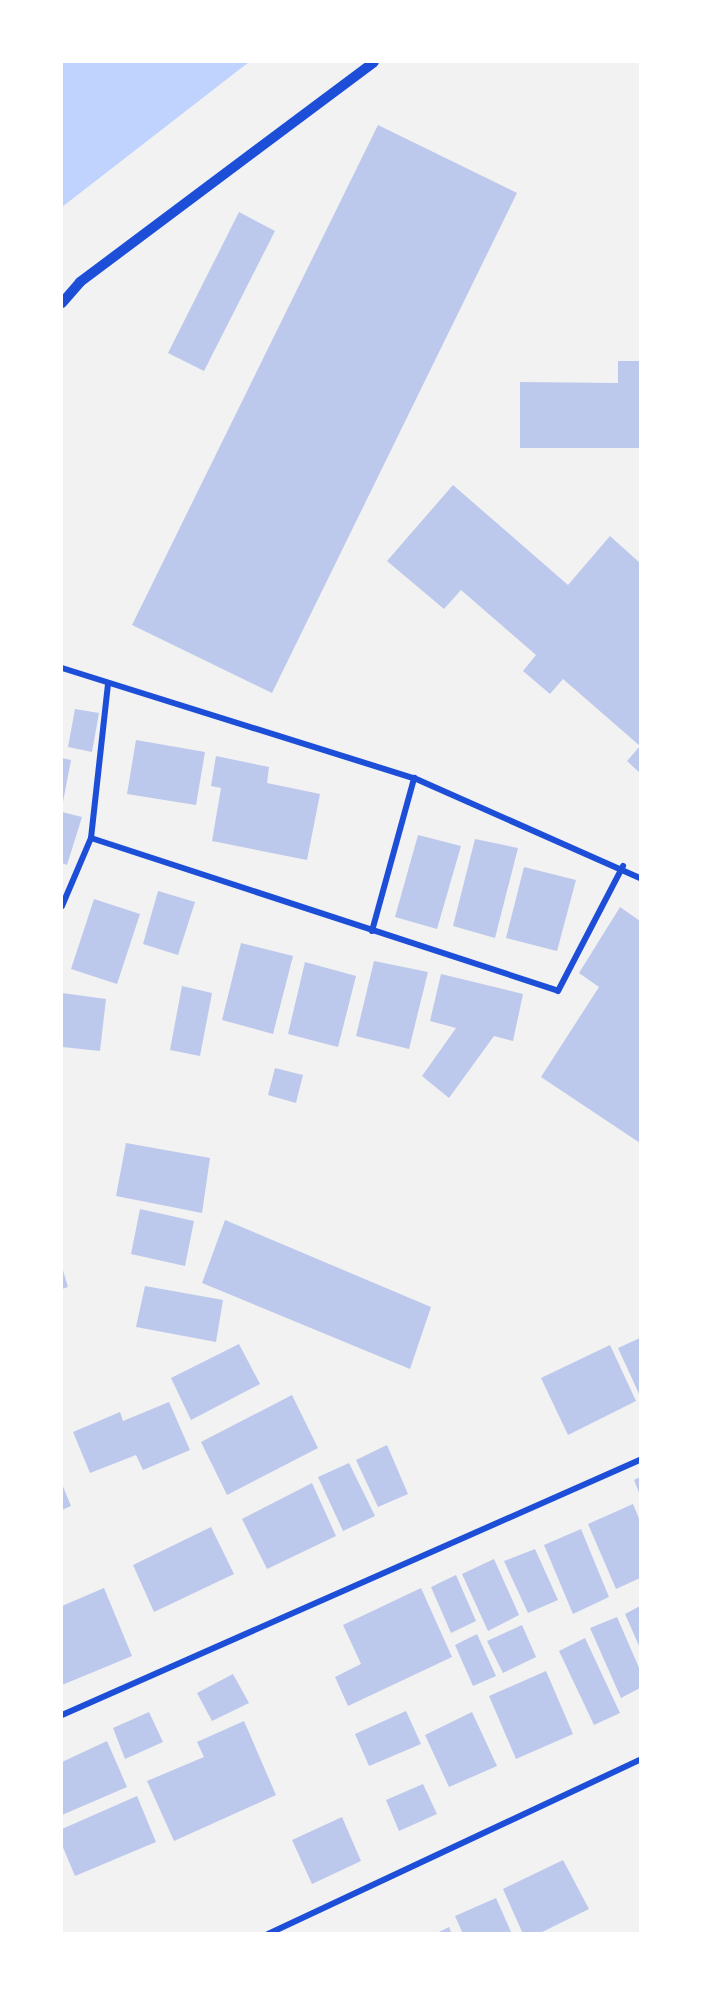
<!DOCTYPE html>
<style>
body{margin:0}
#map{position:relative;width:702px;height:1995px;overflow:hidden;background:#f2f2f2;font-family:Cabin,sans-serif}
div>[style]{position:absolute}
.water>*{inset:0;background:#bfd3fe}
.building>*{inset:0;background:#bdc9ec}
.minor>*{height:6px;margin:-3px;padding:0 3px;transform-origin:3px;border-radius:3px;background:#1d4ed8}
.tertiary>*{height:10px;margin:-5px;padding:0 5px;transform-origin:5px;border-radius:5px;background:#1d4ed8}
span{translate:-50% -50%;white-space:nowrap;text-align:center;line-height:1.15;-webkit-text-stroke:5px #fff;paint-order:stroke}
.frame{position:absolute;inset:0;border:63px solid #fff;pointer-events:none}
</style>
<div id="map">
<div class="water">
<div style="clip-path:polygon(62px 62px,249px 62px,62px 207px)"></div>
</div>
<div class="building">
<div style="clip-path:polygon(378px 125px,517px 193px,272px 693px,132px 625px)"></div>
<div style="clip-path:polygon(239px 212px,275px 231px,204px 371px,168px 353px)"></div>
<div style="clip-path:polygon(618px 361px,640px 361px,640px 448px,520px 448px,520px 382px,618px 383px)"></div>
<div style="clip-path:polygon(453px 485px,568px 585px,610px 536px,640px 563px,640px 746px,563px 679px,550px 694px,523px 671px,536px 655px,461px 590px,444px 609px,387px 561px)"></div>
<div style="clip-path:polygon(75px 709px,99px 713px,92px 752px,68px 747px)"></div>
<div style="clip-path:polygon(136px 740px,205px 752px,196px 805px,127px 794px)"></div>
<div style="clip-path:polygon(640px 746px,640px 773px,627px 761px)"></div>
<div style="clip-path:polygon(216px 756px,269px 767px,267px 783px,320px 794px,307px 860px,212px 841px,221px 788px,211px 786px)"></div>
<div style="clip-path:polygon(62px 758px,71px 760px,63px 802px,62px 802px)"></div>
<div style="clip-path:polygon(62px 812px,82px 817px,67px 865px,62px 863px)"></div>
<div style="clip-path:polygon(418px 835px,461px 846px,437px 929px,395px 917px)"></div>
<div style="clip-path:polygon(475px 839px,518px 848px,495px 938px,453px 926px)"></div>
<div style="clip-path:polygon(524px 867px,576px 880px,557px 951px,506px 938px)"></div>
<div style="clip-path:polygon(158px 891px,195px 902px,178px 955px,143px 944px)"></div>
<div style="clip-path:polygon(94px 899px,140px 914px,117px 984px,71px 969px)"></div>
<div style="clip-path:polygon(620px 907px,640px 921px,640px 1143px,541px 1077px,599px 987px,579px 973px)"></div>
<div style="clip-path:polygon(241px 943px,293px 956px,273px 1034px,222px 1020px)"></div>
<div style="clip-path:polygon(374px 961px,428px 972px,409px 1049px,356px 1036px)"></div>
<div style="clip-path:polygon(305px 962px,356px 976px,338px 1047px,288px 1034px)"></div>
<div style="clip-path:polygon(441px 974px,523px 994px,513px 1041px,494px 1036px,449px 1098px,422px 1076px,456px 1028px,430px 1021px)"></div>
<div style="clip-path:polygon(182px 986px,212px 993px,200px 1056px,170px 1050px)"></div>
<div style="clip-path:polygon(62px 993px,106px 999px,100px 1051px,62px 1047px)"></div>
<div style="clip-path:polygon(275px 1068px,303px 1075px,296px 1103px,268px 1095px)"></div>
<div style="clip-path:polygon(126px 1143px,210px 1158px,202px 1213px,116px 1196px)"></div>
<div style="clip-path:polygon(140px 1209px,194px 1221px,185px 1266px,131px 1254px)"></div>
<div style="clip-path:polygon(225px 1220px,431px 1307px,410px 1369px,202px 1283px)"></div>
<div style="clip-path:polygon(62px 1267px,68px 1287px,62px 1289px)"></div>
<div style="clip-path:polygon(145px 1286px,223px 1300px,216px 1342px,136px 1327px)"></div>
<div style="clip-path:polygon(640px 1338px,640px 1396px,618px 1348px)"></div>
<div style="clip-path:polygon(239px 1344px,260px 1384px,191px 1420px,171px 1378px)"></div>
<div style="clip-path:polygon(610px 1345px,636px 1401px,568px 1435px,541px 1378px)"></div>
<div style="clip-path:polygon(292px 1395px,318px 1448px,227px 1495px,201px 1442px)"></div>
<div style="clip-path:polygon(169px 1402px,190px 1450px,143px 1470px,136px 1455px,90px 1473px,73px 1432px,120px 1412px,123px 1421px)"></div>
<div style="clip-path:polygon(387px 1445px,408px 1494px,378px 1507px,356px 1460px)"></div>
<div style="clip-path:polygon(349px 1463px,375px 1516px,343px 1531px,318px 1477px)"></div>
<div style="clip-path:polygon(640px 1477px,640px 1495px,634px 1480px)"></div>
<div style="clip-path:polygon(312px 1483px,336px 1536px,267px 1569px,242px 1519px)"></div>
<div style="clip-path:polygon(62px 1484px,71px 1506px,62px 1510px)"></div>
<div style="clip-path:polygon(633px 1504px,640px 1521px,640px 1578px,616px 1589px,588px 1524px)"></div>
<div style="clip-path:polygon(211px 1527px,234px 1574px,154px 1612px,133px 1565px)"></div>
<div style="clip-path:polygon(581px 1529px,609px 1597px,573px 1614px,544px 1545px)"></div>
<div style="clip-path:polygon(535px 1549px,558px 1600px,528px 1613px,504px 1561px)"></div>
<div style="clip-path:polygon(494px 1559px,519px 1615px,488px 1631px,462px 1574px)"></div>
<div style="clip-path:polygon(456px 1575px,476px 1621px,451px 1633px,431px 1587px)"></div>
<div style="clip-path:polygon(104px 1588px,132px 1656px,62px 1685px,62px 1606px)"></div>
<div style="clip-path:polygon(421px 1588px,452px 1657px,348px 1706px,335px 1677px,361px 1664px,343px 1625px)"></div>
<div style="clip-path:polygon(640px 1606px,640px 1648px,625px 1614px)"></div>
<div style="clip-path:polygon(617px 1617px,640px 1670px,640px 1688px,621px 1698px,590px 1628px)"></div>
<div style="clip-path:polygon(522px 1625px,536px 1657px,503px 1673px,487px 1641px)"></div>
<div style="clip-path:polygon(477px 1634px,496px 1676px,473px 1686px,455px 1645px)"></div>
<div style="clip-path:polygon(585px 1638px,620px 1713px,594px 1725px,559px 1651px)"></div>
<div style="clip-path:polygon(546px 1671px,573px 1734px,516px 1759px,489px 1696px)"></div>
<div style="clip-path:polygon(233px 1674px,249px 1703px,212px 1721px,197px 1693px)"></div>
<div style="clip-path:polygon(406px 1711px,421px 1744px,369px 1766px,355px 1734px)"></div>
<div style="clip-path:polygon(149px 1712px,163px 1742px,125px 1759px,113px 1728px)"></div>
<div style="clip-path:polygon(472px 1712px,497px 1766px,449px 1787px,425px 1735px)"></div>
<div style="clip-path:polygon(244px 1721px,276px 1795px,174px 1841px,147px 1781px,204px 1757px,197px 1742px)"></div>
<div style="clip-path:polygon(107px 1741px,127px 1787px,62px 1815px,62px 1762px)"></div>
<div style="clip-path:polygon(423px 1784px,437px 1814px,399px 1831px,386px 1800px)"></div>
<div style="clip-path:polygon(137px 1796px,156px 1842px,75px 1876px,62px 1845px,62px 1829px)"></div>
<div style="clip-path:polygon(342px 1817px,361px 1861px,312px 1884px,292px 1840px)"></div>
<div style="clip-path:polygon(563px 1860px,589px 1909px,538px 1934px,523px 1934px,503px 1889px)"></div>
<div style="clip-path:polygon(496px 1898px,512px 1934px,463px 1934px,455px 1916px)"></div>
<div style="clip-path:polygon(449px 1927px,452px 1934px,435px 1934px)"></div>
</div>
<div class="minor">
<div style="left:62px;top:668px;width:369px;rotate:17.4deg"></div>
<div style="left:414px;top:778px;width:247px;rotate:23.9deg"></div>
<div style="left:108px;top:684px;width:155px;rotate:96.3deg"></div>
<div style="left:91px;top:838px;width:491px;rotate:18.1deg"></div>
<div style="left:558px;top:991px;width:141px;rotate:-62.5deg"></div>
<div style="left:62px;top:906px;width:74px;rotate:-66.9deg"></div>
<div style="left:372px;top:931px;width:159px;rotate:-74.6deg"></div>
<div style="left:62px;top:1715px;width:632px;rotate:-23.81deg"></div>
<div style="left:268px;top:1934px;width:411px;rotate:-25.1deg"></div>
</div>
<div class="tertiary">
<div style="left:62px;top:303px;width:28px;rotate:-49deg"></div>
<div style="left:80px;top:282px;width:367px;rotate:-36.8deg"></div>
</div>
<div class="frame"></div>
</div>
